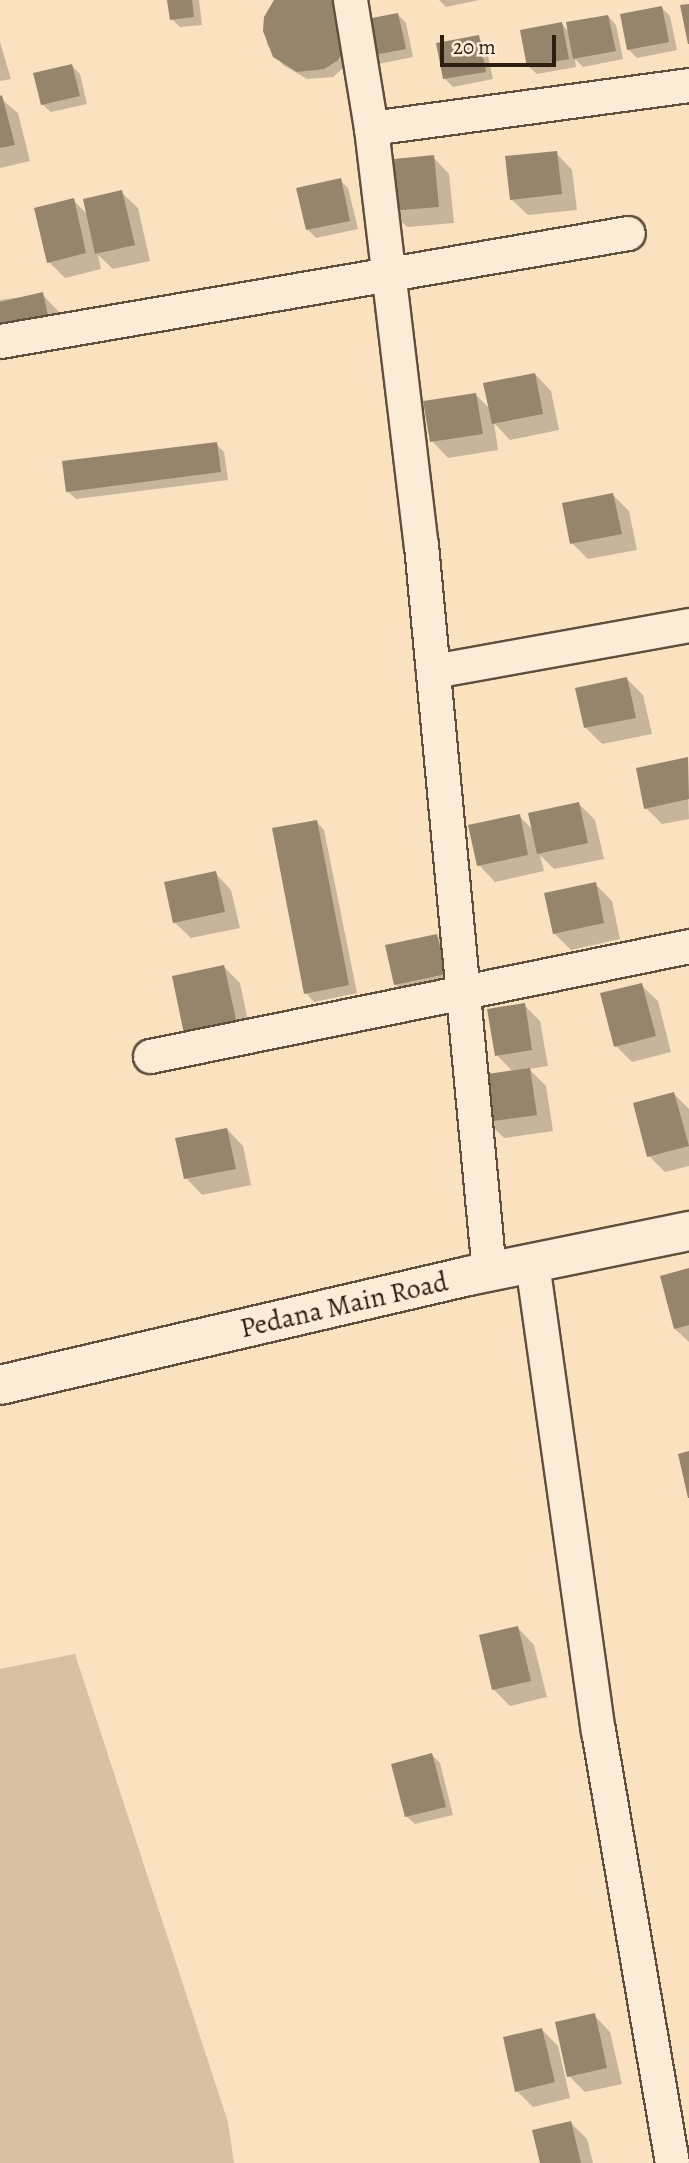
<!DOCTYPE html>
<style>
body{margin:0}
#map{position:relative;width:689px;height:2163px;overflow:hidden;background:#fae2c1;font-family:Alegreya,serif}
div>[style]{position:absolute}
.green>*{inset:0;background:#d7c1a3}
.shadow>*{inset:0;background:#0003}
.building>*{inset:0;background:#97846d}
.roads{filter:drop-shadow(2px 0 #604f3d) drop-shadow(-2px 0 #604f3d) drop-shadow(0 2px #604f3d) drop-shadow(0 -2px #604f3d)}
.street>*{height:33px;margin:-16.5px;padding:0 16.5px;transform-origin:16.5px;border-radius:16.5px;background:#fcecd7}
.secondary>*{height:38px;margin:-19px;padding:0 19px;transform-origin:19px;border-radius:19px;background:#fcecd7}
span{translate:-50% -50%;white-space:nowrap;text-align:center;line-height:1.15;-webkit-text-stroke:7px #fcecd7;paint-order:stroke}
.street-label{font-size:28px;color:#2c1e11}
.scale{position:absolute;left:440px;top:35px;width:116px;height:32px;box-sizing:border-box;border:4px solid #2c1e11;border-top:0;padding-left:9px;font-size:21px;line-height:24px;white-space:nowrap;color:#2c1e11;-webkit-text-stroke:5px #fcecd7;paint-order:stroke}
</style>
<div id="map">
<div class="green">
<div style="clip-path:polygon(75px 1654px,228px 2122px,234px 2163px,0 2163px,0 1669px)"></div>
</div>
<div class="shadow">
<div style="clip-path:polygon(169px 0,199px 0,202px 25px,180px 27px,172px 19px)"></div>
<div style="clip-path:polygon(279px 0,354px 58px,333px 77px,307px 79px,283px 65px,267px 44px,266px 18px)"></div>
<div style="clip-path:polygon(439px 0,479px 0,446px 7px)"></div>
<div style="clip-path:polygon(662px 8px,670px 16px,677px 50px,637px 58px,628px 49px)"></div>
<div style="clip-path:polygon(398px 15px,406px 23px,413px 57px,373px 65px,365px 56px)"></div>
<div style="clip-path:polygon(608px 16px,616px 25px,623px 59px,583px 67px,575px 59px,576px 67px,537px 74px,528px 66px,562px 24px,569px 32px)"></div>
<div style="clip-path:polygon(478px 37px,486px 46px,493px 79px,453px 87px,445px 79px)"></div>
<div style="clip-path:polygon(0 42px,11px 79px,0 81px)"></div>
<div style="clip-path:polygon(72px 66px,80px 74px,87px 104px,51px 112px,42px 104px)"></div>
<div style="clip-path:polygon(0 98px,18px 113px,30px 161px,0 168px)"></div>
<div style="clip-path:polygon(556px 153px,572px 170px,577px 210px,528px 215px,511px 199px)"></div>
<div style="clip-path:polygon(433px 157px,449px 174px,454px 223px,407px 227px,391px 211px)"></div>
<div style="clip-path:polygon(340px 180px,348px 188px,358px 229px,316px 238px,308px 230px)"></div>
<div style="clip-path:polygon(121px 192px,138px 208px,150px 261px,113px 269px,98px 255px,101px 269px,65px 278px,49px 262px,73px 200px,88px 215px)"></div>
<div style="clip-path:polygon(42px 294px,58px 311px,64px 337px,0 351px,0 300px)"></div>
<div style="clip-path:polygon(535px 374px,551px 391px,559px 430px,510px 440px,494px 423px,498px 450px,448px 458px,432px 441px,475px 394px,491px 410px)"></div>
<div style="clip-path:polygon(216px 444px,224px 452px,228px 480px,76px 499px,67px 491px)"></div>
<div style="clip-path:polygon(613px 495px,629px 511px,637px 550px,588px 559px,572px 543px)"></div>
<div style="clip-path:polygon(627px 679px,643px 695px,652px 734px,602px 744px,586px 728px)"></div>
<div style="clip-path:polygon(687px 759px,689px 819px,662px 824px,646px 808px)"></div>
<div style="clip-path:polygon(579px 804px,595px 820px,604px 859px,554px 869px,540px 855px,544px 871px,495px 882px,479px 865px,519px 816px,534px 831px)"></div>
<div style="clip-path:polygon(316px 821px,324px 830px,357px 993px,314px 1002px,306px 993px)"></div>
<div style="clip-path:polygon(215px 873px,231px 890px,240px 928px,191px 938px,174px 922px)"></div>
<div style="clip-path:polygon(595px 884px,612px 901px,620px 939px,571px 950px,554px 933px)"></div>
<div style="clip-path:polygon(436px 936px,452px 952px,461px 990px,412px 1001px,395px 984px)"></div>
<div style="clip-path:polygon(224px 967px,240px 983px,252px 1040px,202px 1050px)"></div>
<div style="clip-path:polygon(641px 985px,658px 1001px,671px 1052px,632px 1062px,616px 1046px)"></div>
<div style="clip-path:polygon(524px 1005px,540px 1021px,548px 1066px,529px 1069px,546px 1086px,553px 1131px,504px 1138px,488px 1122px,513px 1072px,497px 1055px)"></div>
<div style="clip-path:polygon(674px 1094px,689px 1109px,689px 1166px,665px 1172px,649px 1156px)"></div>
<div style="clip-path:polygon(227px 1129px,243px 1146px,251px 1185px,202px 1195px,186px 1178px)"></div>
<div style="clip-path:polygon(689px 1269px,689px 1342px,675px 1329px)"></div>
<div style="clip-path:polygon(518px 1628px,534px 1645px,547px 1697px,510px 1706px,493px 1689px)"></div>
<div style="clip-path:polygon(432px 1755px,440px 1763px,453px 1815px,415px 1824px,406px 1816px)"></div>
<div style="clip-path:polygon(594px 2015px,610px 2032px,622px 2084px,585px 2092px,569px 2076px)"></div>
<div style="clip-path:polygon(542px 2030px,558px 2046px,570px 2098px,533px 2107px,517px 2091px)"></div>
<div style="clip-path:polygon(571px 2123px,587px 2139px,593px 2163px,542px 2163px)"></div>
</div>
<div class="building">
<div style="clip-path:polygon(167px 0,192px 0,194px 17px,170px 20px)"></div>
<div style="clip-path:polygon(274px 0,339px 0,346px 49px,337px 61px,324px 69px,297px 72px,273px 57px,263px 31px,264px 17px)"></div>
<div style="clip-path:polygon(689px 4px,689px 44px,688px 44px,680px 5px)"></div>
<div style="clip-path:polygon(662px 6px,669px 42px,627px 50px,620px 14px)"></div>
<div style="clip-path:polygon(398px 13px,406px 49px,363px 57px,356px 21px)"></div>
<div style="clip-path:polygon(608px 15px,616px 51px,573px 59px,566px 22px)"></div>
<div style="clip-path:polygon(562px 22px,569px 59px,527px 67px,520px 30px)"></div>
<div style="clip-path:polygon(479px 35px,486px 72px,443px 79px,436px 43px)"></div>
<div style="clip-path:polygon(72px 64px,80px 96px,41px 105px,33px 73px)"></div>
<div style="clip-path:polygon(2px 95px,15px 145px,0 148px,0 96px)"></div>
<div style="clip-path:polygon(557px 151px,562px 194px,510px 200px,505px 156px)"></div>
<div style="clip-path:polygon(434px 155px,439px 207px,389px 211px,384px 160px)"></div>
<div style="clip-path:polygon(341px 178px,350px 221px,306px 230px,296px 188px)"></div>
<div style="clip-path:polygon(122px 190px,135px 245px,95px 254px,83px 199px)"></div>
<div style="clip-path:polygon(74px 198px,86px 253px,47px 263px,34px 208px)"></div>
<div style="clip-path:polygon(43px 292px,49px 321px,0 332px,0 302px)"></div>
<div style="clip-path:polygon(535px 373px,543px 414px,492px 424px,483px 383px)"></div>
<div style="clip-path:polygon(476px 393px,483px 434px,430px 442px,423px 401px)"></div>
<div style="clip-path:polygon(217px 442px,221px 472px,66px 492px,62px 461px)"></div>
<div style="clip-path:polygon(613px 493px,622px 534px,570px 544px,562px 503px)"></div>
<div style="clip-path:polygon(627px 677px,636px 718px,584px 728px,575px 688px)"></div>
<div style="clip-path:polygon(688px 757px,689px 799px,644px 809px,636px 768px)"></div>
<div style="clip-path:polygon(579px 802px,588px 843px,537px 854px,528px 813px)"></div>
<div style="clip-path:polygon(520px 814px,528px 855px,477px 866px,468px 825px)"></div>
<div style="clip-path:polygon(317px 820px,349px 985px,304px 994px,272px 828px)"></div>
<div style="clip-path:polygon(216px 871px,225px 912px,173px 923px,164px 882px)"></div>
<div style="clip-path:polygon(596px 882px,604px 923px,553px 934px,544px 893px)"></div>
<div style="clip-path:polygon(437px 934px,446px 974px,394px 985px,385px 945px)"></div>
<div style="clip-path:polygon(224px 965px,237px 1024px,184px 1034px,172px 976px)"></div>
<div style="clip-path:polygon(642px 983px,656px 1036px,614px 1047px,600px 993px)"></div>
<div style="clip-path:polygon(525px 1003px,532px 1050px,495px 1056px,487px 1009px)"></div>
<div style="clip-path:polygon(530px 1068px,537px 1115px,486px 1122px,480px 1075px)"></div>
<div style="clip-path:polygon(674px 1092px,689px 1146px,647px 1157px,633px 1103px)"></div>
<div style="clip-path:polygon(227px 1128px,236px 1169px,184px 1179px,175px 1138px)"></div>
<div style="clip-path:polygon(689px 1268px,689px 1325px,674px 1329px,660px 1276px)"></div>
<div style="clip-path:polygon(689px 1451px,689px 1498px,688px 1498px,678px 1454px)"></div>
<div style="clip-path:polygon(518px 1626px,531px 1681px,492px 1690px,479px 1635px)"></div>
<div style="clip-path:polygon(432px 1753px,446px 1807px,405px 1817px,391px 1764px)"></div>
<div style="clip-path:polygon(595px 2013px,607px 2068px,567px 2077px,555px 2022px)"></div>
<div style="clip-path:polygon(542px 2028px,555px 2082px,515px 2092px,503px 2037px)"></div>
<div style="clip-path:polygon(571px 2121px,581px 2163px,540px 2163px,532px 2130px)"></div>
</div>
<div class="roads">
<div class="street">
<div style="left:350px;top:0;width:130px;rotate:80.7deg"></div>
<div style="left:371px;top:128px;width:420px;rotate:83.2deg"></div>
<div style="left:421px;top:545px;width:730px;rotate:84.66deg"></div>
<div style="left:371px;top:128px;width:321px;rotate:-7.7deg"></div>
<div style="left:0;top:341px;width:637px;rotate:-9.76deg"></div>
<div style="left:433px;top:671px;width:260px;rotate:-10.2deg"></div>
<div style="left:150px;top:1056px;width:550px;rotate:-11.53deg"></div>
<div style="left:532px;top:1263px;width:472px;rotate:82deg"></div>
<div style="left:598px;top:1730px;width:439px;rotate:80.3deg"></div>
</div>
<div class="secondary">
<div style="left:0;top:1385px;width:481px;rotate:-13.1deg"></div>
<div style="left:468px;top:1276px;width:226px;rotate:-11.5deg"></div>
</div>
</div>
<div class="street-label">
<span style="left:344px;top:1305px;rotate:-13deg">Pedana Main Road</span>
</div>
<div class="scale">20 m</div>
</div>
